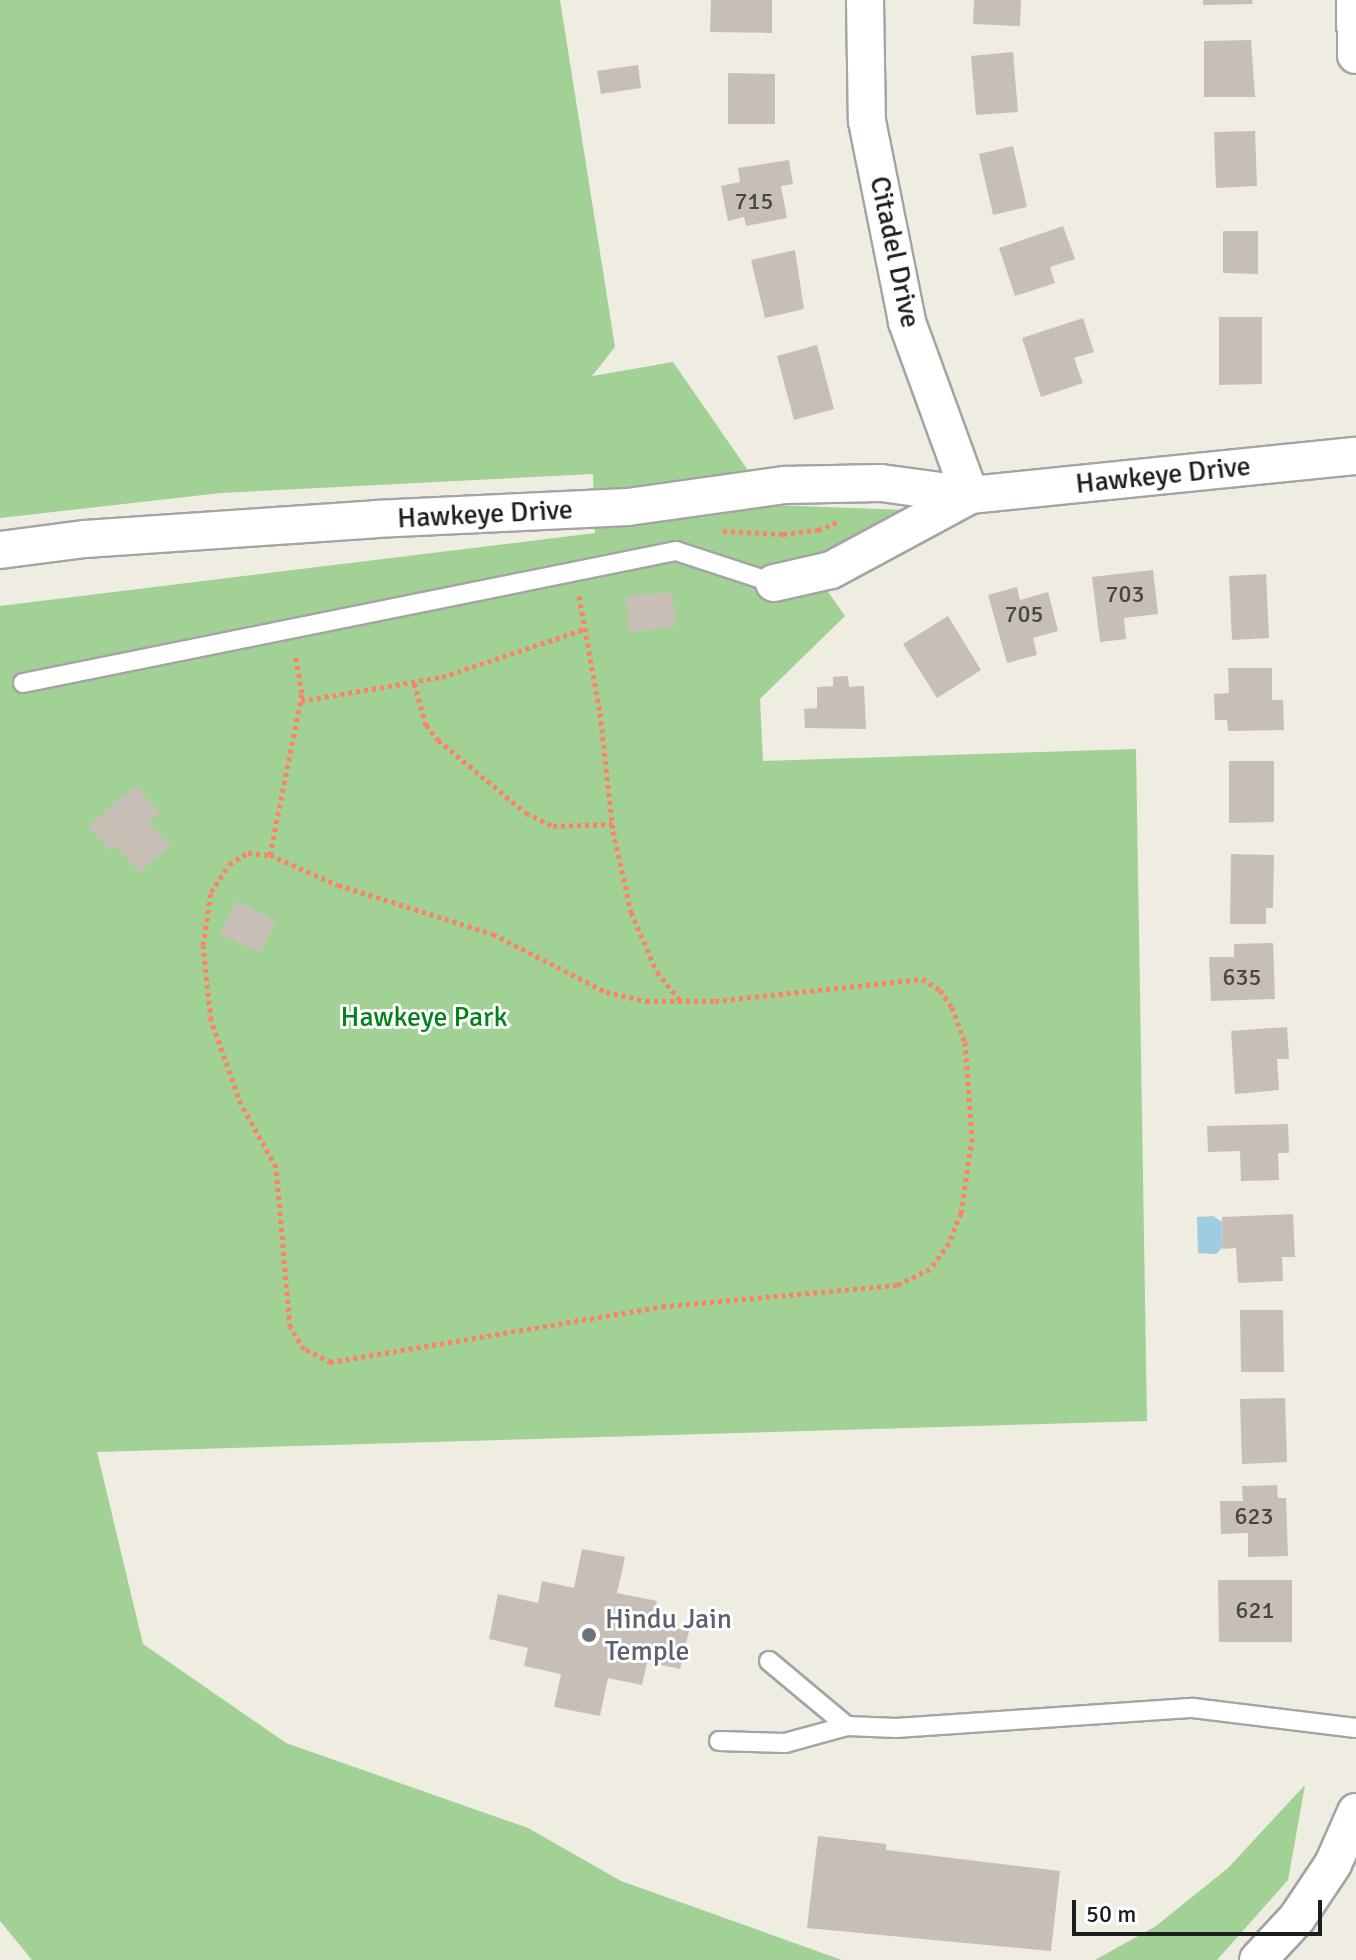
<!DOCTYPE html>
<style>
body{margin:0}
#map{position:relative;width:1356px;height:1960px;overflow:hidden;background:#efece2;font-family:Signika,sans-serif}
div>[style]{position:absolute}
.forest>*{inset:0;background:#a1d194}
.water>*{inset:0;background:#9fcce0}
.building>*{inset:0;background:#c7bfb5}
.path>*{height:5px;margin-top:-2.5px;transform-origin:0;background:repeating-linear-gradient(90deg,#ff8163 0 4px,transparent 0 8px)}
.roads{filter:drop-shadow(2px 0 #a4a4a4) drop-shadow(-2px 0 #a4a4a4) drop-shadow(0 2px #a4a4a4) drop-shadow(0 -2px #a4a4a4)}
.lane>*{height:18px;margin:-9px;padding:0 9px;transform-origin:9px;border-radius:9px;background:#fff}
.street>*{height:36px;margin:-18px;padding:0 18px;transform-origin:18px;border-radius:18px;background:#fff}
.dots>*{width:22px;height:22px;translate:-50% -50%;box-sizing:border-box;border:4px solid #fff;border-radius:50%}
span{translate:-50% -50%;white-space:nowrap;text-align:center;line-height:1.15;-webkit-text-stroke:6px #fff;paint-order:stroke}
.number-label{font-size:24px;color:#484643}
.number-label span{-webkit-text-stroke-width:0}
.street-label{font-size:28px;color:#1d1d1d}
.park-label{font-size:28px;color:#04821a}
.worship-label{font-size:28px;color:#5b616d}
.left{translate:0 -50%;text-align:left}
.scale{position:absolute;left:1072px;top:1900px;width:250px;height:36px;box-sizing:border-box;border:4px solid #1d1d1d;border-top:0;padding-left:10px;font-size:24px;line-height:28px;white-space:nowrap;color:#1d1d1d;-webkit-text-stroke:6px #fff;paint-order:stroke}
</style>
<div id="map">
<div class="forest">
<div style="clip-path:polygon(0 0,560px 0,615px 347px,592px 376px,673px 362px,772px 505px,907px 510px,817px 576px,845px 616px,760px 699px,763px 761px,1136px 749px,1147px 1421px,97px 1452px,143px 1644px,286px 1743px,528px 1828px,621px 1881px,842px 1960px,32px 1960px,0 1921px,0 606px,595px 533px,593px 474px,221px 493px,0 518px)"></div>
<div style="clip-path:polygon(1305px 1785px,1288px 1880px,1217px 1960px,1095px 1960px,1156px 1926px,1228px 1868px)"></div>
</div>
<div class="water">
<div style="clip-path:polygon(1213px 1216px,1222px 1222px,1223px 1247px,1216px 1254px,1198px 1253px,1197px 1217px)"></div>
</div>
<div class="building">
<div style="clip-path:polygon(711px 0,772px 0,772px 33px,710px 32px)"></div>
<div style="clip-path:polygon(974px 0,1021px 0,1020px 26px,973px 24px)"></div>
<div style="clip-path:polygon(1203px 0,1252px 0,1253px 4px,1203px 5px)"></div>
<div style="clip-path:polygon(1251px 40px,1255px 97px,1204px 97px,1204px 41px)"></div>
<div style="clip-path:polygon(1013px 52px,1018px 112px,976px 115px,971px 56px)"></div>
<div style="clip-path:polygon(638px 65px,641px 88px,601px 94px,597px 71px)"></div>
<div style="clip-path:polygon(728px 73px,775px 74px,775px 124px,728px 124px)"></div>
<div style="clip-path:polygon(1255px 131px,1257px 186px,1216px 188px,1214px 132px)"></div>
<div style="clip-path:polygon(1013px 146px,1027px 207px,993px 215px,979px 154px)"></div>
<div style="clip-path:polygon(789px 160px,793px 184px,781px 186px,787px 218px,746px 226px,744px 217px,728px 221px,721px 186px,740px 182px,738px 168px)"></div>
<div style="clip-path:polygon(1063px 226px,1075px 259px,1050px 267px,1055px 283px,1015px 296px,999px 248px)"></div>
<div style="clip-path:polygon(1223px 231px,1258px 231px,1258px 274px,1223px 273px)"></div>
<div style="clip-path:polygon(795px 250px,804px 309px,765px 318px,751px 260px)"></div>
<div style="clip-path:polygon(1219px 317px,1262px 317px,1262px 384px,1219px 385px)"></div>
<div style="clip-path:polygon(1083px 318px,1094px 352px,1074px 358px,1083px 383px,1041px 397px,1022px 338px)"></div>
<div style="clip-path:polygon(817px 345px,834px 409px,794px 420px,777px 356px)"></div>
<div style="clip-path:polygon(1153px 570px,1158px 614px,1124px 618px,1126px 639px,1100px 642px,1092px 577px)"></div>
<div style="clip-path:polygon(1266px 574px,1269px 638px,1232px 640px,1229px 576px)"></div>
<div style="clip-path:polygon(1017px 587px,1020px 600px,1048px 592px,1058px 631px,1033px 638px,1037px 655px,1007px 663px,988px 595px)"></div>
<div style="clip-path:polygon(672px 592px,676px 627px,629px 632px,626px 596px)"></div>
<div style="clip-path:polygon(948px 616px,981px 670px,937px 698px,903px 644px)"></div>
<div style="clip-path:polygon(1228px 668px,1272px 668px,1272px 700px,1283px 700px,1284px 730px,1228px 731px,1227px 720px,1215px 720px,1214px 694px,1229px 693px)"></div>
<div style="clip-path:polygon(848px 676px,849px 687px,864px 686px,866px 729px,805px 728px,804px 709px,817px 708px,817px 687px,833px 686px,833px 677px)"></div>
<div style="clip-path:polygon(1229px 761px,1274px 761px,1274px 822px,1229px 823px)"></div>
<div style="clip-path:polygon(136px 785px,160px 813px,149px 822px,171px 846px,139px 873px,116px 846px,110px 851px,88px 826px)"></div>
<div style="clip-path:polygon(1231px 854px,1274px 855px,1273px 908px,1266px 908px,1266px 924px,1230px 924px)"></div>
<div style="clip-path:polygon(236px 901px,276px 920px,260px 953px,220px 934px)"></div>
<div style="clip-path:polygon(1273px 943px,1275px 999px,1211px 1001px,1209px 957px,1234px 957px,1234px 944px)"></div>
<div style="clip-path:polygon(1287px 1027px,1289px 1059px,1277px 1059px,1279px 1090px,1235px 1094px,1231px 1031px)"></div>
<div style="clip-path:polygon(1288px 1124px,1289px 1153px,1278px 1153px,1279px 1180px,1241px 1181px,1240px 1151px,1208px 1152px,1207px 1126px)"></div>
<div style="clip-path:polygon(1293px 1214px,1295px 1257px,1282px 1257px,1283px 1281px,1238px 1283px,1236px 1248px,1223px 1249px,1222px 1217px)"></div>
<div style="clip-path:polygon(1240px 1310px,1283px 1310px,1284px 1372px,1241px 1372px)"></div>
<div style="clip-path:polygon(1285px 1398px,1287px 1462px,1242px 1464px,1240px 1399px)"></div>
<div style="clip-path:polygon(1277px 1485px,1278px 1498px,1286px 1498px,1288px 1556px,1248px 1557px,1248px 1533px,1221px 1534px,1220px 1501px,1243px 1501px,1242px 1486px)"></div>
<div style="clip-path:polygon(582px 1549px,625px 1557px,617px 1593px,657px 1601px,652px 1623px,689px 1631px,680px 1669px,647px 1662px,642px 1685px,608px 1678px,600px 1716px,554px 1707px,561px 1674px,524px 1666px,528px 1648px,489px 1639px,498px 1594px,538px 1603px,542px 1581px,574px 1588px)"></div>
<div style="clip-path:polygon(1218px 1580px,1292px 1580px,1292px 1642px,1219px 1642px)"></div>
<div style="clip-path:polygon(818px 1836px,886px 1844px,886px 1850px,1060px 1871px,1051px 1951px,807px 1928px)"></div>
</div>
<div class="path">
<div style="left:723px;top:531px;width:60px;rotate:2.9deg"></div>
<div style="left:783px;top:534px;width:35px;rotate:-7deg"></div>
<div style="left:818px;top:530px;width:23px;rotate:-23deg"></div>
<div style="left:579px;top:596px;width:119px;rotate:79.8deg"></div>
<div style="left:600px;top:713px;width:119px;rotate:83.7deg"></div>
<div style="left:613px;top:831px;width:83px;rotate:77.5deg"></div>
<div style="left:631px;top:912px;width:65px;rotate:66.6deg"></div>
<div style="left:657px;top:972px;width:36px;rotate:51deg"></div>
<div style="left:414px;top:683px;width:44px;rotate:74.1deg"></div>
<div style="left:426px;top:725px;width:19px;rotate:51deg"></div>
<div style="left:438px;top:740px;width:114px;rotate:39.7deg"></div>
<div style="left:526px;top:813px;width:30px;rotate:26deg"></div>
<div style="left:553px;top:826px;width:59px;rotate:-1.9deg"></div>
<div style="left:301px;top:701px;width:143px;rotate:-9.7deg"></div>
<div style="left:442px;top:677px;width:151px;rotate:-18.6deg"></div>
<div style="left:248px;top:853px;width:22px;rotate:5deg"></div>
<div style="left:270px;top:855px;width:74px;rotate:23.8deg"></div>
<div style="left:338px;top:885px;width:163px;rotate:17.5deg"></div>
<div style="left:493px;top:934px;width:127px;rotate:27.2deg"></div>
<div style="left:606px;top:992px;width:41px;rotate:12.7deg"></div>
<div style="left:646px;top:1001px;width:69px"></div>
<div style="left:715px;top:1001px;width:208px;rotate:-6.1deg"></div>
<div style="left:922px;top:979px;width:21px;rotate:31deg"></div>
<div style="left:940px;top:990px;width:21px;rotate:55deg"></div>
<div style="left:952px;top:1007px;width:37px;rotate:70deg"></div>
<div style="left:965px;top:1042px;width:96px;rotate:85.8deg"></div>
<div style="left:972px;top:1138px;width:76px;rotate:98.3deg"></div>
<div style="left:961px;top:1213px;width:32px;rotate:112deg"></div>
<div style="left:949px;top:1243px;width:32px;rotate:126deg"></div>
<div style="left:930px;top:1269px;width:37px;rotate:154deg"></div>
<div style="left:897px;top:1285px;width:233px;rotate:174.8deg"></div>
<div style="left:665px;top:1306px;width:339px;rotate:170.5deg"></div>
<div style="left:331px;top:1362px;width:30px;rotate:-154deg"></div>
<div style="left:304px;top:1349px;width:26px;rotate:-122deg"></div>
<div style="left:290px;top:1327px;width:161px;rotate:-95deg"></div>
<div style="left:276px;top:1167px;width:72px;rotate:-119.1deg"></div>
<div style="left:241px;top:1104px;width:89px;rotate:-109.7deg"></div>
<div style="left:211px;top:1020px;width:75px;rotate:-96.1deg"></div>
<div style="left:203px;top:945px;width:54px;rotate:-81.4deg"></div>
<div style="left:211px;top:892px;width:33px;rotate:-57deg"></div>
<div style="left:229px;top:864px;width:22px;rotate:-30deg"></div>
<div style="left:270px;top:855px;width:165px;rotate:-78.8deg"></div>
<div style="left:302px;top:693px;width:40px;rotate:-100deg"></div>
</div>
<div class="roads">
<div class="lane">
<div style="left:23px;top:683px;width:666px;rotate:-11.43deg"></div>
<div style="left:676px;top:551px;width:103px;rotate:18.1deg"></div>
<div style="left:769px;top:1661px;width:102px;rotate:39.8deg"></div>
<div style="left:847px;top:1726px;width:49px;rotate:2.3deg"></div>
<div style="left:896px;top:1728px;width:298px;rotate:-3.9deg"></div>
<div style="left:1193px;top:1708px;width:164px;rotate:7deg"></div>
<div style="left:719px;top:1741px;width:66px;rotate:1.7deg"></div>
<div style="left:785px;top:1743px;width:64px;rotate:-15.3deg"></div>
</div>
<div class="street">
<div style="left:865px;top:0;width:121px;rotate:89.1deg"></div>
<div style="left:867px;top:121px;width:205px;rotate:78.7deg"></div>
<div style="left:907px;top:322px;width:184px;rotate:70deg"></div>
<div style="left:1355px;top:0;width:55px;rotate:89deg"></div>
<div style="left:0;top:550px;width:86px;rotate:-7.4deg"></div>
<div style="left:85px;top:539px;width:291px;rotate:-3.9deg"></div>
<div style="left:375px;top:519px;width:253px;rotate:-2.7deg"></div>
<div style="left:628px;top:507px;width:159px;rotate:-8deg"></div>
<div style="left:785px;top:485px;width:96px;rotate:-1.2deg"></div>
<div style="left:881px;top:483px;width:90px;rotate:7.7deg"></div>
<div style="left:970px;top:495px;width:388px;rotate:-5.8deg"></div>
<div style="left:774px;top:583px;width:58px;rotate:-12.8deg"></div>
<div style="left:831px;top:570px;width:158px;rotate:-28.3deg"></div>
<div style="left:1258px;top:1960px;width:57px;rotate:-47.1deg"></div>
<div style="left:1297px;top:1918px;width:65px;rotate:-56.3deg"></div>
<div style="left:1333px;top:1864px;width:57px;rotate:-66.1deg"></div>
</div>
</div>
<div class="dots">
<div style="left:589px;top:1635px;background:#6b7280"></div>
</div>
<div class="number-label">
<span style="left:754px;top:202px">715</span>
<span style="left:1125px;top:595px">703</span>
<span style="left:1024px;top:615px">705</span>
<span style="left:1242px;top:978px">635</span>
<span style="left:1254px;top:1517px">623</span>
<span style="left:1255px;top:1611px">621</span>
</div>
<div class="street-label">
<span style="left:895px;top:252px;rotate:78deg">Citadel Drive</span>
<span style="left:1163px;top:475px;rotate:-6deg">Hawkeye Drive</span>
<span style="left:485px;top:514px;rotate:-3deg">Hawkeye Drive</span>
</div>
<div class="park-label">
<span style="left:424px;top:1017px">Hawkeye Park</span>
</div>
<div class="worship-label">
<span class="left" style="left:605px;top:1635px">Hindu Jain<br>Temple</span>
</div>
<div class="scale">50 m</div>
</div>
